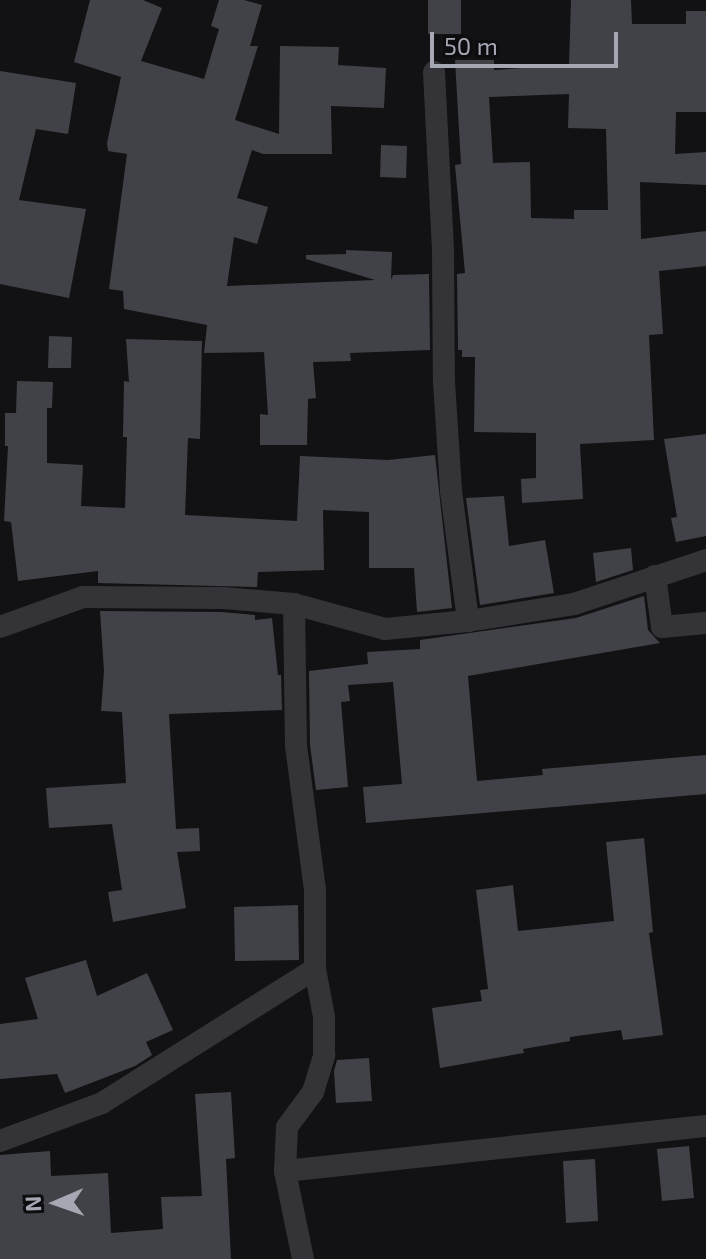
<!DOCTYPE html>
<style>
body{margin:0}
#map{position:relative;width:706px;height:1259px;overflow:hidden;background:#121214;font-family:"Exo 2",sans-serif}
div>[style]{position:absolute}
.building>*{inset:0;background:#414247}
.minor>*{height:22px;margin:-11px;padding:0 11px;transform-origin:11px;border-radius:11px;background:#343438}
span{translate:-50% -50%;white-space:nowrap;text-align:center;line-height:1.15;-webkit-text-stroke:6px #0d0d0f;paint-order:stroke}
.north{position:absolute;left:16px;top:1163px;width:80px;height:80px;-webkit-text-stroke:6px #0d0d0f;paint-order:stroke;rotate:268deg;font-size:22px;font-weight:700;line-height:32px;text-align:center;color:#a5a8b3}
.north::after{content:'';display:block;margin:auto;width:28px;height:36px;background:#a5a8b3;clip-path:polygon(50% 0,100% 100%,50% 72%,0 100%)}
.scale{position:absolute;left:430px;top:32px;width:188px;height:36px;box-sizing:border-box;border:4px solid #a5a8b3;border-top:0;padding-left:10px;font-size:24px;line-height:28px;white-space:nowrap;color:#a5a8b3;-webkit-text-stroke:6px #0d0d0f;paint-order:stroke}
</style>
<div id="map">
<div class="building">
<div style="clip-path:polygon(90px 0,143px 0,162px 8px,141px 61px,204px 79px,219px 29px,211px 26px,219px 0,244px 0,262px 5px,250px 46px,258px 46px,235px 120px,279px 134px,280px 46px,339px 47px,338px 65px,386px 68px,384px 108px,331px 106px,332px 154px,263px 154px,252px 150px,237px 198px,268px 207px,257px 244px,234px 237px,227px 286px,375px 280px,306px 259px,306px 255px,346px 254px,346px 250px,392px 252px,391px 280px,393px 275px,429px 274px,430px 350px,350px 353px,351px 361px,313px 362px,316px 398px,308px 399px,307px 445px,260px 445px,260px 414px,268px 415px,264px 352px,204px 353px,207px 325px,124px 309px,123px 291px,109px 289px,127px 154px,108px 151px,107px 143px,121px 77px,74px 62px)"></div>
<div style="clip-path:polygon(428px 0,461px 0,461px 34px,428px 34px)"></div>
<div style="clip-path:polygon(evenodd,571px 0,631px 0,632px 24px,686px 24px,686px 11px,706px 11px,706px 112px,676px 112px,675px 154px,706px 152px,706px 185px,640px 182px,641px 239px,706px 231px,706px 266px,659px 271px,663px 334px,649px 335px,654px 440px,580px 444px,583px 499px,522px 503px,521px 479px,536px 478px,536px 433px,474px 432px,475px 357px,462px 357px,462px 350px,458px 350px,457px 274px,465px 273px,455px 165px,461px 164px,455px 60px,494px 60px,494px 70px,569px 65px,571px 0,569px 94px,568px 128px,606px 129px,608px 210px,574px 210px,574px 219px,531px 218px,530px 162px,493px 163px,489px 97px,569px 94px)"></div>
<div style="clip-path:polygon(0 71px,76px 83px,68px 134px,36px 129px,19px 200px,86px 209px,69px 298px,0 284px)"></div>
<div style="clip-path:polygon(381px 145px,407px 146px,406px 178px,380px 177px)"></div>
<div style="clip-path:polygon(49px 336px,72px 337px,71px 368px,48px 368px)"></div>
<div style="clip-path:polygon(126px 339px,202px 341px,200px 439px,188px 438px,185px 515px,297px 521px,300px 456px,388px 460px,435px 455px,452px 608px,417px 612px,414px 568px,369px 568px,369px 512px,323px 510px,324px 570px,258px 572px,257px 587px,98px 583px,98px 571px,18px 581px,11px 522px,4px 521px,8px 446px,5px 446px,5px 413px,16px 413px,17px 381px,53px 382px,52px 408px,47px 408px,47px 463px,83px 465px,81px 506px,125px 508px,127px 437px,123px 437px,124px 381px,129px 382px)"></div>
<div style="clip-path:polygon(706px 434px,706px 536px,676px 542px,671px 518px,677px 517px,664px 439px)"></div>
<div style="clip-path:polygon(504px 496px,509px 546px,545px 540px,554px 593px,480px 605px,466px 498px)"></div>
<div style="clip-path:polygon(631px 548px,633px 570px,596px 582px,593px 553px)"></div>
<div style="clip-path:polygon(644px 596px,648px 630px,660px 643px,468px 676px,477px 781px,543px 775px,542px 769px,706px 755px,706px 794px,366px 823px,363px 787px,402px 784px,393px 682px,348px 685px,350px 701px,341px 702px,348px 787px,316px 790px,310px 745px,309px 671px,368px 664px,367px 652px,420px 649px,420px 640px,576px 618px)"></div>
<div style="clip-path:polygon(100px 611px,222px 612px,255px 615px,255px 620px,272px 618px,278px 675px,281px 675px,282px 710px,169px 714px,176px 829px,199px 828px,200px 851px,177px 852px,186px 908px,113px 922px,108px 892px,122px 890px,112px 824px,49px 828px,46px 788px,126px 783px,122px 712px,101px 711px,104px 671px)"></div>
<div style="clip-path:polygon(644px 838px,653px 932px,649px 933px,663px 1035px,623px 1040px,621px 1030px,570px 1037px,570px 1041px,523px 1049px,524px 1053px,440px 1068px,432px 1008px,482px 1001px,480px 990px,488px 989px,476px 890px,513px 885px,518px 931px,614px 921px,606px 842px)"></div>
<div style="clip-path:polygon(298px 905px,299px 960px,235px 961px,234px 907px)"></div>
<div style="clip-path:polygon(86px 960px,97px 996px,147px 973px,173px 1030px,146px 1042px,152px 1055px,135px 1066px,65px 1093px,57px 1074px,0 1079px,0 1024px,38px 1019px,25px 978px)"></div>
<div style="clip-path:polygon(369px 1058px,372px 1101px,336px 1103px,334px 1071px,337px 1060px)"></div>
<div style="clip-path:polygon(231px 1092px,235px 1158px,226px 1159px,231px 1259px,0 1259px,0 1155px,50px 1151px,51px 1176px,108px 1173px,111px 1233px,163px 1229px,161px 1197px,202px 1196px,195px 1094px)"></div>
<div style="clip-path:polygon(689px 1146px,694px 1198px,662px 1201px,657px 1149px)"></div>
<div style="clip-path:polygon(595px 1159px,598px 1221px,566px 1223px,563px 1161px)"></div>
</div>
<div class="minor">
<div style="left:434px;top:72px;width:180px;rotate:87.1deg"></div>
<div style="left:443px;top:252px;width:130px;rotate:89.6deg"></div>
<div style="left:444px;top:382px;width:109px;rotate:86.3deg"></div>
<div style="left:451px;top:491px;width:131px;rotate:82.5deg"></div>
<div style="left:655px;top:576px;width:51px;rotate:82.2deg"></div>
<div style="left:662px;top:627px;width:44px;rotate:-5.2deg"></div>
<div style="left:0;top:627px;width:88px;rotate:-19.9deg"></div>
<div style="left:83px;top:597px;width:140px;rotate:0.4deg"></div>
<div style="left:223px;top:598px;width:71px;rotate:4.8deg"></div>
<div style="left:294px;top:604px;width:94px;rotate:15.4deg"></div>
<div style="left:385px;top:629px;width:83px;rotate:-5.5deg"></div>
<div style="left:468px;top:621px;width:107px;rotate:-9.1deg"></div>
<div style="left:574px;top:604px;width:139px;rotate:-18.4deg"></div>
<div style="left:0;top:1141px;width:109px;rotate:-20.4deg"></div>
<div style="left:102px;top:1103px;width:252px;rotate:-32.2deg"></div>
<div style="left:315px;top:969px;width:79px;rotate:-90deg"></div>
<div style="left:315px;top:890px;width:145px;rotate:-97.5deg"></div>
<div style="left:296px;top:746px;width:142px;rotate:-90.8deg"></div>
<div style="left:285px;top:1171px;width:423px;rotate:-6.1deg"></div>
<div style="left:303px;top:1259px;width:90px;rotate:-101.6deg"></div>
<div style="left:285px;top:1171px;width:44px;rotate:-87.4deg"></div>
<div style="left:287px;top:1127px;width:44px;rotate:-53.4deg"></div>
<div style="left:313px;top:1092px;width:39px;rotate:-73deg"></div>
<div style="left:324px;top:1055px;width:38px;rotate:-90deg"></div>
<div style="left:324px;top:1017px;width:49px;rotate:-100.6deg"></div>
</div>
<div class="north">N</div>
<div class="scale">50 m</div>
</div>
